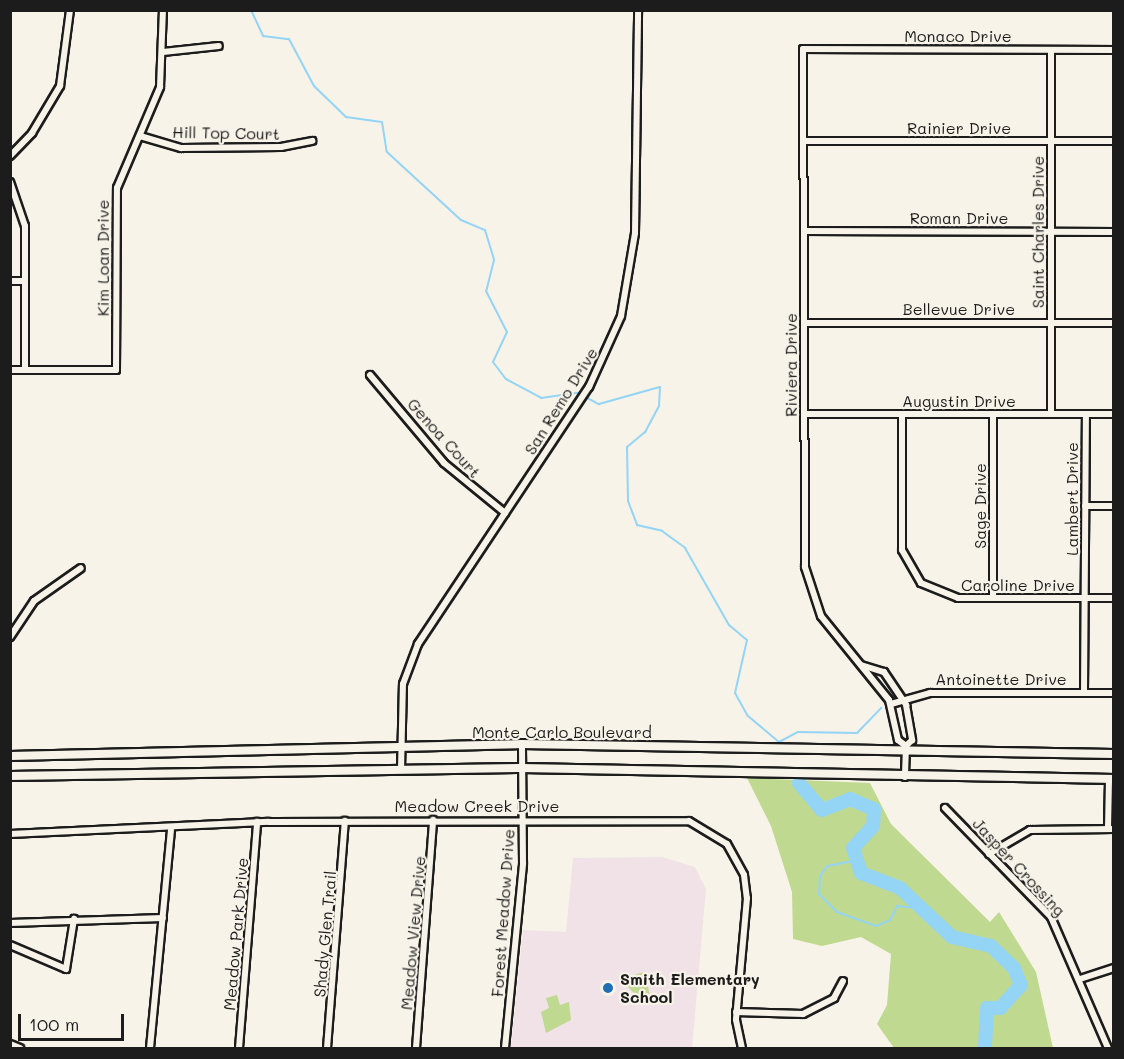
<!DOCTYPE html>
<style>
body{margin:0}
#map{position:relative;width:1124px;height:1059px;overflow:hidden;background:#f7f3e8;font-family:Mali,sans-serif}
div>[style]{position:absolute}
.built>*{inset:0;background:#f0e2e6}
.green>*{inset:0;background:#c0d990}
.stream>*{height:2px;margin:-1px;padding:0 1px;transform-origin:1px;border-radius:1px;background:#94d4f5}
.river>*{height:14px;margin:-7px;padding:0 7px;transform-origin:7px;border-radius:7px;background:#94d4f5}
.roads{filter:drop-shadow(2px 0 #1c1c1c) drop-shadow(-2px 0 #1c1c1c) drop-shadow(0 2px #1c1c1c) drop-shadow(0 -2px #1c1c1c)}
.minor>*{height:6px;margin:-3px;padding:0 3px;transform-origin:3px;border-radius:3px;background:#f7f3e8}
.secondary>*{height:8px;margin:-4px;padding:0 4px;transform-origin:4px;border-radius:4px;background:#f7f3e8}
.dots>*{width:16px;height:16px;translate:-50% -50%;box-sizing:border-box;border:3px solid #f7f3e8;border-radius:50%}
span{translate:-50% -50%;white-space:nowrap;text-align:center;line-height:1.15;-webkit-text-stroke:4.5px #f7f3e8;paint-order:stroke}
.street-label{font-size:16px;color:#1c1c1c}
.poi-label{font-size:16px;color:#1c1c1c;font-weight:700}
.left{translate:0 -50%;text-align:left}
.frame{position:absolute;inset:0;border:12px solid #1c1c1c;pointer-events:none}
.scale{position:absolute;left:18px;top:1014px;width:106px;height:27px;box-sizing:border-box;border:3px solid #1c1c1c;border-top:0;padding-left:8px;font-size:18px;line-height:21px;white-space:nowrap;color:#1c1c1c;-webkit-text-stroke:4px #f7f3e8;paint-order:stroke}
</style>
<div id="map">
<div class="built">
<div style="clip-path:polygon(662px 857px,695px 867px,706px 889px,692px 1048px,511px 1048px,523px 930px,566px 932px,573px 858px)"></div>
</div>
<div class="green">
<div style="clip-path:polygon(747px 778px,870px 783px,891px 824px,990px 922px,999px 912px,1036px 972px,1053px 1048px,894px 1048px,877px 1024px,887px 1005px,891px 954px,861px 937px,822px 946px,793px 939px,792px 892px,771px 826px)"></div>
<div style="clip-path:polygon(644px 972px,650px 995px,640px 999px,620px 979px)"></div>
<div style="clip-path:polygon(557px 995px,560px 1005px,569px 1002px,571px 1020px,546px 1033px,541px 1012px,549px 1008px,546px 998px)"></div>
</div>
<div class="stream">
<div style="left:251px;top:10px;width:29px;rotate:65deg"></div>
<div style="left:263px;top:36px;width:26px;rotate:7deg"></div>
<div style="left:289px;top:39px;width:53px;rotate:62deg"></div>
<div style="left:314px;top:86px;width:45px;rotate:44.1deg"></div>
<div style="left:346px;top:117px;width:36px;rotate:8deg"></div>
<div style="left:382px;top:122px;width:30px;rotate:81deg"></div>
<div style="left:387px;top:152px;width:100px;rotate:42.6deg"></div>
<div style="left:461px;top:220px;width:26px;rotate:23deg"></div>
<div style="left:485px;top:230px;width:31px;rotate:73deg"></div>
<div style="left:494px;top:260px;width:32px;rotate:104deg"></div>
<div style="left:486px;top:291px;width:46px;rotate:62.9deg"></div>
<div style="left:507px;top:332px;width:33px;rotate:115deg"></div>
<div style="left:493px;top:362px;width:21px;rotate:53deg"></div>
<div style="left:506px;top:379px;width:40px;rotate:28deg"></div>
<div style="left:541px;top:398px;width:37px;rotate:-8deg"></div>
<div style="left:578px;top:393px;width:24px;rotate:28deg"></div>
<div style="left:599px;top:404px;width:63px;rotate:-15.6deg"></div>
<div style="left:660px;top:387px;width:19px;rotate:93deg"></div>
<div style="left:659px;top:406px;width:30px;rotate:118deg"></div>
<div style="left:645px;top:432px;width:23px;rotate:140deg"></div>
<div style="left:627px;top:447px;width:54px;rotate:88.9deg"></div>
<div style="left:628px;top:501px;width:26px;rotate:69deg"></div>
<div style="left:637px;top:525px;width:26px;rotate:13deg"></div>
<div style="left:662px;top:531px;width:29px;rotate:36deg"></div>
<div style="left:685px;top:548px;width:89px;rotate:60.3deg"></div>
<div style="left:729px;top:625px;width:23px;rotate:40deg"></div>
<div style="left:747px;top:640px;width:54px;rotate:102.8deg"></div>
<div style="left:735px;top:693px;width:26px;rotate:61deg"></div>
<div style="left:748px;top:716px;width:40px;rotate:40deg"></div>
<div style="left:779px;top:742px;width:21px;rotate:-28deg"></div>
<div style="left:798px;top:732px;width:59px;rotate:1deg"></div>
<div style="left:857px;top:733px;width:35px;rotate:-46deg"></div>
<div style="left:853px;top:861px;width:26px;rotate:169deg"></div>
<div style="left:827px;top:866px;width:12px;rotate:125deg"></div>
<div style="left:820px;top:876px;width:18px;rotate:93deg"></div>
<div style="left:819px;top:894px;width:25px;rotate:45deg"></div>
<div style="left:837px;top:912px;width:41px;rotate:19.7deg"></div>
<div style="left:876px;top:926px;width:15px;rotate:-23deg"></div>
<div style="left:890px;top:920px;width:16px;rotate:-63deg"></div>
<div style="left:897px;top:906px;width:27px;rotate:6deg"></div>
</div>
<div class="river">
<div style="left:799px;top:783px;width:35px;rotate:50deg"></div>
<div style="left:822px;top:810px;width:30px;rotate:-21deg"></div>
<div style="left:850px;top:799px;width:26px;rotate:23deg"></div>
<div style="left:874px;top:809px;width:17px;rotate:93deg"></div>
<div style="left:873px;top:826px;width:30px;rotate:132deg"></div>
<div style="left:853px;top:848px;width:26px;rotate:72deg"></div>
<div style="left:861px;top:873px;width:42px;rotate:21deg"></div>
<div style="left:900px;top:888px;width:71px;rotate:43.3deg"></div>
<div style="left:952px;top:937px;width:40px;rotate:13deg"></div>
<div style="left:991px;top:946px;width:32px;rotate:44deg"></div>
<div style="left:1014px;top:968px;width:18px;rotate:68deg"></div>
<div style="left:1021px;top:985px;width:31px;rotate:132deg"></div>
<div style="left:1000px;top:1008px;width:13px;rotate:180deg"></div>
<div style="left:987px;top:1008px;width:40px;rotate:92.9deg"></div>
</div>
<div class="roads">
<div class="minor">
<div style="left:1051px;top:50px;width:364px;rotate:90deg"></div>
<div style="left:163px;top:52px;width:56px;rotate:-6.1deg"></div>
<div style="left:140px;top:136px;width:43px;rotate:16.3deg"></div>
<div style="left:181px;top:148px;width:100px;rotate:-0.6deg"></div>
<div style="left:281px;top:147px;width:32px;rotate:-11deg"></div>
<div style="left:804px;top:141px;width:310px"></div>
<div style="left:10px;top:156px;width:32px;rotate:-46deg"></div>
<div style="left:32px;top:133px;width:55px;rotate:-59.2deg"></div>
<div style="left:60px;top:86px;width:77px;rotate:-82.5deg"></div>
<div style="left:10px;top:182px;width:46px;rotate:71.2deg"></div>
<div style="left:25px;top:226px;width:144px;rotate:90deg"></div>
<div style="left:805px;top:231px;width:309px;rotate:0.2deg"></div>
<div style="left:10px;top:281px;width:15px"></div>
<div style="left:805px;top:323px;width:309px"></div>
<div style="left:10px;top:370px;width:106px"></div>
<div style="left:116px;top:370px;width:182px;rotate:-89.7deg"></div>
<div style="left:117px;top:188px;width:110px;rotate:-66.9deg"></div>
<div style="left:160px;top:87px;width:77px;rotate:-87.8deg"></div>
<div style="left:370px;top:375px;width:115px;rotate:49.9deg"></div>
<div style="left:444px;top:463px;width:79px;rotate:39.3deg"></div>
<div style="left:804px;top:414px;width:310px"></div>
<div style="left:902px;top:414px;width:136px;rotate:90deg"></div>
<div style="left:902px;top:550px;width:38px;rotate:60deg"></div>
<div style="left:921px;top:583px;width:40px;rotate:22deg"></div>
<div style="left:958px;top:598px;width:156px"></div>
<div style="left:1085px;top:506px;width:29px"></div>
<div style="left:993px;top:598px;width:183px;rotate:-90deg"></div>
<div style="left:10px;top:637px;width:43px;rotate:-56.3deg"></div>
<div style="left:34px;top:601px;width:57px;rotate:-35.1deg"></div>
<div style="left:861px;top:665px;width:24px;rotate:17deg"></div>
<div style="left:884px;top:672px;width:40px;rotate:56deg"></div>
<div style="left:906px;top:705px;width:36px;rotate:80deg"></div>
<div style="left:912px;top:740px;width:8px;rotate:135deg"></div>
<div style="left:906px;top:746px;width:31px;rotate:92deg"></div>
<div style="left:1084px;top:692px;width:278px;rotate:-89.6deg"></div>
<div style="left:891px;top:704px;width:41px;rotate:-15.8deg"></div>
<div style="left:930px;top:693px;width:184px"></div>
<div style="left:906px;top:746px;width:10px;rotate:-143deg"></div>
<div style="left:898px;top:740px;width:41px;rotate:-102.7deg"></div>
<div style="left:889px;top:700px;width:108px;rotate:-129deg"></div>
<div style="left:821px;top:616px;width:52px;rotate:-108.1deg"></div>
<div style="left:805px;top:567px;width:518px;rotate:-90.22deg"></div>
<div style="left:803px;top:49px;width:311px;rotate:0.2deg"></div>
<div style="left:401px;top:770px;width:86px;rotate:-88.7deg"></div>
<div style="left:403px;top:684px;width:43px;rotate:-69.4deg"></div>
<div style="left:418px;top:644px;width:309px;rotate:-56.4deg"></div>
<div style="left:589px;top:387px;width:78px;rotate:-65.7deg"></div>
<div style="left:621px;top:316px;width:84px;rotate:-80.4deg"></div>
<div style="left:635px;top:233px;width:223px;rotate:-89.2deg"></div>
<div style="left:945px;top:808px;width:152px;rotate:45.8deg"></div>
<div style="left:1051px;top:917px;width:143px;rotate:66.5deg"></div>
<div style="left:1108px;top:828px;width:49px;rotate:-88.8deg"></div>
<div style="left:10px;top:834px;width:259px;rotate:-2.7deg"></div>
<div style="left:269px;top:822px;width:420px;rotate:-0.1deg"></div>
<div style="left:689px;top:821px;width:44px;rotate:31.2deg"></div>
<div style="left:727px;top:844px;width:35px;rotate:61deg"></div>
<div style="left:744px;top:875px;width:23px;rotate:83deg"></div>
<div style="left:747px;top:898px;width:122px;rotate:95.2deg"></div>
<div style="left:736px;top:1020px;width:29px;rotate:78deg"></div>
<div style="left:989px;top:854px;width:48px;rotate:-30.3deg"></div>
<div style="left:1030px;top:830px;width:84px;rotate:-0.7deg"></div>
<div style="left:10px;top:923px;width:153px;rotate:-1.9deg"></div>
<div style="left:10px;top:945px;width:61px;rotate:23.2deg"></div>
<div style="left:66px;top:969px;width:51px;rotate:-80.9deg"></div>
<div style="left:1080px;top:979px;width:36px;rotate:-18deg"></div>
<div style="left:736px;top:1012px;width:67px;rotate:1.7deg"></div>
<div style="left:803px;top:1014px;width:35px;rotate:-27deg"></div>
<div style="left:834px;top:998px;width:19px;rotate:-62deg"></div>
<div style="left:10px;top:1044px;width:11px;rotate:22deg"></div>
<div style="left:150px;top:1048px;width:219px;rotate:-84.5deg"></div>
<div style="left:239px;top:1048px;width:227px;rotate:-85.4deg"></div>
<div style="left:327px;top:1048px;width:228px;rotate:-85.5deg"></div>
<div style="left:416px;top:1048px;width:229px;rotate:-85.7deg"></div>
<div style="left:505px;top:1048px;width:186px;rotate:-84.4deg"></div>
<div style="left:523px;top:863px;width:119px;rotate:-90.5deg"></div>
</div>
<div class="secondary">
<div style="left:10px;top:756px;width:512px;rotate:-1.34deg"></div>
<div style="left:522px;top:744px;width:592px;rotate:0.97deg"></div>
<div style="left:10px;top:776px;width:512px;rotate:-0.9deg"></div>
<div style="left:522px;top:768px;width:592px;rotate:1.06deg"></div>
</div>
</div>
<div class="dots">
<div style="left:608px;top:988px;background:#1f6fb2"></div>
</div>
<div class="street-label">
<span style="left:958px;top:36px">Monaco Drive</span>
<span style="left:959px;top:128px">Rainier Drive</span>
<span style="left:226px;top:133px;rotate:1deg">Hill Top Court</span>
<span style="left:959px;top:218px">Roman Drive</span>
<span style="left:1038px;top:232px;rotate:-90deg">Saint Charles Drive</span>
<span style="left:103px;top:258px;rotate:-90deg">Kim Loan Drive</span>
<span style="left:959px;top:309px">Bellevue Drive</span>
<span style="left:791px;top:365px;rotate:-90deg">Riviera Drive</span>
<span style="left:561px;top:401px;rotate:-58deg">San Remo Drive</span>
<span style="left:959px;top:401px">Augustin Drive</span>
<span style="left:444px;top:438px;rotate:48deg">Genoa Court</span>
<span style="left:1072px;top:499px;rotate:-90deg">Lambert Drive</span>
<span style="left:980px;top:506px;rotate:-90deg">Sage Drive</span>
<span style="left:1018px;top:585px">Caroline Drive</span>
<span style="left:1001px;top:679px">Antoinette Drive</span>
<span style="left:562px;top:732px">Monte Carlo Boulevard</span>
<span style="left:477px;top:806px">Meadow Creek Drive</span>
<span style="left:1019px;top:867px;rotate:47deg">Jasper Crossing</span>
<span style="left:503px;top:913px;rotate:-86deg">Forest Meadow Drive</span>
<span style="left:413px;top:933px;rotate:-85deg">Meadow View Drive</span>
<span style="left:236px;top:934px;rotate:-85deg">Meadow Park Drive</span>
<span style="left:325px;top:934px;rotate:-85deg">Shady Glen Trail</span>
</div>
<div class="poi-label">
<span class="left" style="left:620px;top:988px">Smith Elementary<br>School</span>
</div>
<div class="frame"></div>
<div class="scale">100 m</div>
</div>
